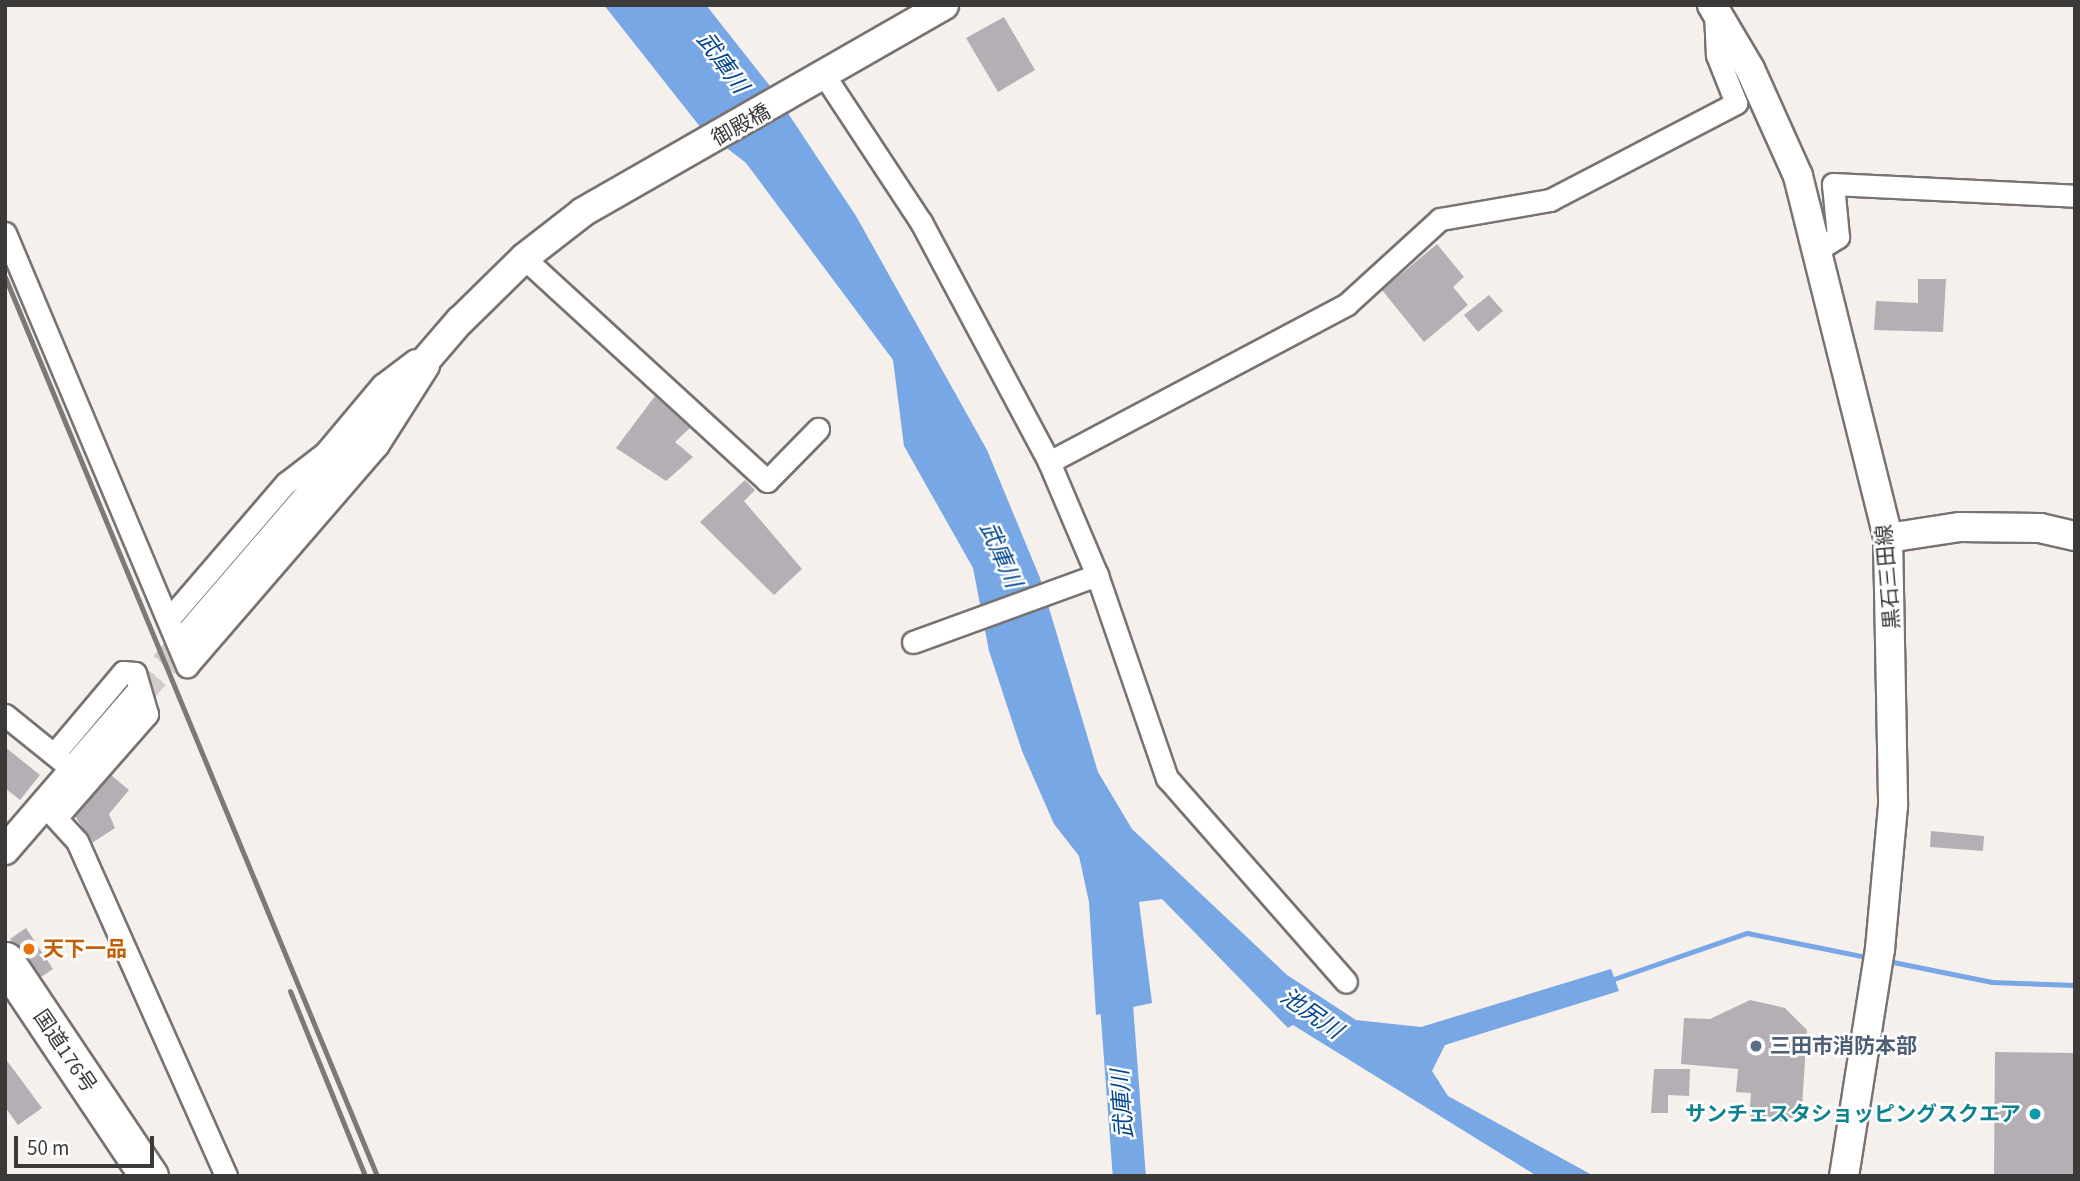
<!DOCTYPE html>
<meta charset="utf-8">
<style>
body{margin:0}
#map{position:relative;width:2080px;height:1181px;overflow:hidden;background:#f6f0ed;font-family:"Source Sans 3","Noto Sans JP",sans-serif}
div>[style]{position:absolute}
.water>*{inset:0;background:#77a7e5}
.stream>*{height:5px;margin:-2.5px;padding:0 2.5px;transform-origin:2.5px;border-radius:2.5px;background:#77a7e5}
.river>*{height:33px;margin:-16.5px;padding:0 16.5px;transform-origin:16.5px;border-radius:16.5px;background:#77a7e5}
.building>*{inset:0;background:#b4afb4}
.secondary-tunnel>*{height:28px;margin-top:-14px;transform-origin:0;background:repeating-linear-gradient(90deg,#d1ccc9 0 28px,transparent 0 42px)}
.roads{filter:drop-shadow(2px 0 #787370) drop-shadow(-2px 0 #787370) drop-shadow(0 2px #787370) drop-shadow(0 -2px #787370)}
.street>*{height:21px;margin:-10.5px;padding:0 10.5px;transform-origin:10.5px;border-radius:10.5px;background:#fff}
.secondary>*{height:28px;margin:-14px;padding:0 14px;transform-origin:14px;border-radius:14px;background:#fff}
.highway>*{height:37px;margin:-18.5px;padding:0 18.5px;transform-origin:18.5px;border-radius:18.5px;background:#fff}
.rail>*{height:5px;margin:-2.5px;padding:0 2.5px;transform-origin:2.5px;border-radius:2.5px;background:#7c7977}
.dots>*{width:19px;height:19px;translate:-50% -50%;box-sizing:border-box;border:4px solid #fefefe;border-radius:50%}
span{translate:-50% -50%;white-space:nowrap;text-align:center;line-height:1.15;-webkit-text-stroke:5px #fefefe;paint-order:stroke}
.street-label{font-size:21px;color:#3c3a39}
.food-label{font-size:21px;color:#c56008;font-weight:700}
.left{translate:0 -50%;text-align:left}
.service-label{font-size:21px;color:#4e5e75;font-weight:700}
.culture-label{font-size:21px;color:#0d838f;font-weight:700}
.right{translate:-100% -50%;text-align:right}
.water-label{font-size:23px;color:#00458e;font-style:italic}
.frame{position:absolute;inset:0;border:7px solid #3c3a39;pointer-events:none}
.scale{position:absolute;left:14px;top:1136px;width:140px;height:32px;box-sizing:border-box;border:4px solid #3c3a39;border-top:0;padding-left:9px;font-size:21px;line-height:24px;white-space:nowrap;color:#3c3a39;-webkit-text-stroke:5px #fefefe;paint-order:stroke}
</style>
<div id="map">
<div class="water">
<div style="clip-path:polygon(604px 5px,706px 5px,770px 86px,856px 216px,987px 450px,1040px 578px,1098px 772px,1132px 829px,1287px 975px,1356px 1020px,1421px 1027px,1611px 969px,1619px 991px,1445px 1045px,1432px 1071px,1448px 1096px,1594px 1176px,1537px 1176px,1293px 1025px,1288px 1028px,1162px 899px,1139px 902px,1152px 1003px,1096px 1015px,1089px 902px,1079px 856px,1054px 824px,1022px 751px,989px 651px,973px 568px,904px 446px,893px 360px,746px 163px,701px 128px)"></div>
</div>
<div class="stream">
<div style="left:1888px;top:961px;width:106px;rotate:11.4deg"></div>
<div style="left:1992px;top:982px;width:83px;rotate:2.1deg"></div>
<div style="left:1608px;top:981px;width:147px;rotate:-19.1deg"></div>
<div style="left:1747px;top:933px;width:126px;rotate:11.4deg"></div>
</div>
<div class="river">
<div style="left:1113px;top:965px;width:212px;rotate:85.7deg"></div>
</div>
<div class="building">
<div style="clip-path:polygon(1004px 17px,1035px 70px,998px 92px,966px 38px)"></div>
<div style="clip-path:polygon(1437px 244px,1464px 277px,1453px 287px,1468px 305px,1424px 342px,1382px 290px)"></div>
<div style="clip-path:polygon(1918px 279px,1946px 279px,1943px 332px,1874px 330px,1876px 301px,1918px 303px)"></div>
<div style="clip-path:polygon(1489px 295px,1503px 311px,1478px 332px,1464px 315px)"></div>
<div style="clip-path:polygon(655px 396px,690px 428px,675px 442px,693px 457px,666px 481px,616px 448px)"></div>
<div style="clip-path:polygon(745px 480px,755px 490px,744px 501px,802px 569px,774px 595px,700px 522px)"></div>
<div style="clip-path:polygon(5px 747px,40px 775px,20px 800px,5px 788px)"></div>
<div style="clip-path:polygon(111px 775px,129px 790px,109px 814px,115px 828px,92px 843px,75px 816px)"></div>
<div style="clip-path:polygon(1931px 831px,1984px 836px,1983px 851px,1930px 847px)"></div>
<div style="clip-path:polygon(26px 928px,53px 969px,41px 977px,10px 939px)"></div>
<div style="clip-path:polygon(1750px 1000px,1785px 1008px,1807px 1030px,1801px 1122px,1749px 1120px,1751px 1093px,1736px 1092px,1738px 1069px,1681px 1064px,1684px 1018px,1710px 1019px)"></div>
<div style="clip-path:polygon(1995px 1052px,2075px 1053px,2075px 1176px,1994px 1176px)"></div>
<div style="clip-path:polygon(5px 1058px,42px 1108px,18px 1125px,5px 1107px)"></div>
<div style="clip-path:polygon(1654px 1069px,1690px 1069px,1689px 1096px,1668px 1095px,1668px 1113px,1651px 1113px)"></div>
</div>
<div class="secondary-tunnel">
<div style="left:137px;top:697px;width:76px;rotate:-49.8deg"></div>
</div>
<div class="roads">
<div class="street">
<div style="left:826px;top:78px;width:173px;rotate:56.6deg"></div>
<div style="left:921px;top:222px;width:272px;rotate:61.9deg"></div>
<div style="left:1049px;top:462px;width:123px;rotate:67deg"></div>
<div style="left:1097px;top:575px;width:215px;rotate:71deg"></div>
<div style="left:1167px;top:778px;width:271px;rotate:48.7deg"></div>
<div style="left:5px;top:233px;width:470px;rotate:67.2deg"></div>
<div style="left:187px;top:666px;width:291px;rotate:-49.2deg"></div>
<div style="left:377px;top:446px;width:95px;rotate:-57.5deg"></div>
<div style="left:1817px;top:250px;width:25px;rotate:-32deg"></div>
<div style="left:1838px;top:237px;width:53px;rotate:-95.4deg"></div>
<div style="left:1833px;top:184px;width:242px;rotate:2.8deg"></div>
<div style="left:524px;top:258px;width:330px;rotate:42.5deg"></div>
<div style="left:767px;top:481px;width:73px;rotate:-45.6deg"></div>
<div style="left:1049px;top:462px;width:337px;rotate:-27.9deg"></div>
<div style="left:1347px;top:304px;width:126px;rotate:-42.4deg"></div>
<div style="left:1440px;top:219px;width:112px;rotate:-9.8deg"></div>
<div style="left:1550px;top:200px;width:210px;rotate:-27.5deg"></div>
<div style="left:1736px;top:103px;width:52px;rotate:-111.6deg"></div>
<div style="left:1717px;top:55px;width:42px;rotate:-92.7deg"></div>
<div style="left:168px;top:620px;width:181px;rotate:-49.3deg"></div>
<div style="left:286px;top:483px;width:49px;rotate:-37.6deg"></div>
<div style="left:325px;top:453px;width:89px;rotate:-50deg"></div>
<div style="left:382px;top:385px;width:41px;rotate:-37.1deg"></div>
<div style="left:913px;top:642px;width:196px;rotate:-20deg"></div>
<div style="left:5px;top:715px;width:73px;rotate:38.9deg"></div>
<div style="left:54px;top:754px;width:107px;rotate:-49.9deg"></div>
<div style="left:123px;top:672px;width:12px;rotate:5deg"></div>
<div style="left:135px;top:673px;width:43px;rotate:73.7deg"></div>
<div style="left:147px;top:714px;width:138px;rotate:131.2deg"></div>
<div style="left:45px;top:806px;width:47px;rotate:47.6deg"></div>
<div style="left:77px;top:841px;width:367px;rotate:66deg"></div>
</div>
<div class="secondary">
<div style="left:1712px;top:5px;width:74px;rotate:59.3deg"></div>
<div style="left:1750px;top:69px;width:117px;rotate:65.8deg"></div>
<div style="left:1798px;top:176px;width:373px;rotate:76deg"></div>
<div style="left:1888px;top:538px;width:268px;rotate:88.9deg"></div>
<div style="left:1893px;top:806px;width:144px;rotate:95.2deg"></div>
<div style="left:1880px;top:949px;width:230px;rotate:99deg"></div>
<div style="left:1888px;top:538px;width:73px;rotate:-8.7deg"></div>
<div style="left:1960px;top:527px;width:80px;rotate:0.7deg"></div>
<div style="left:2040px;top:528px;width:36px;rotate:13deg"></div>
<div style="left:186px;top:639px;width:420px;rotate:-49.3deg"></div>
<div style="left:460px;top:321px;width:90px;rotate:-44.5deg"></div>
<div style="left:524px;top:258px;width:75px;rotate:-37.9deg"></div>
<div style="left:583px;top:212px;width:416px;rotate:-29.8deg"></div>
<div style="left:5px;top:850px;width:202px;rotate:-49.2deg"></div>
</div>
<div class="highway">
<div style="left:5px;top:961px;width:259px;rotate:56.2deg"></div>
</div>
</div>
<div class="rail">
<div style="left:5px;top:277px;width:973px;rotate:67.52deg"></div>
<div style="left:290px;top:991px;width:200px;rotate:67.9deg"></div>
</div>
<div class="dots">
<div style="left:29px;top:949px;background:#e8710a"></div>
<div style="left:1756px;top:1046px;background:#5c6f8a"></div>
<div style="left:2035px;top:1114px;background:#0f9aa8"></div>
</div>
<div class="street-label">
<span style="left:741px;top:125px;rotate:-29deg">御殿橋</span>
<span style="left:1888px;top:577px;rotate:-95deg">黒石三田線</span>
<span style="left:65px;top:1051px;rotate:56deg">国道176号</span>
</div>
<div class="food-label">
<span class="left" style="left:43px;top:949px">天下一品</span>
</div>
<div class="service-label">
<span class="left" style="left:1770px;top:1046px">三田市消防本部</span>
</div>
<div class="culture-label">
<span class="right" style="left:2021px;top:1114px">サンチェスタショッピングスクエア</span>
</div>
<div class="water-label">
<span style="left:722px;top:63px;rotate:54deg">武庫川</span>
<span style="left:1000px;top:555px;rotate:66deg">武庫川</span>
<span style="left:1311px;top:1014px;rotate:35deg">池尻川</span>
<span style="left:1123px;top:1104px;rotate:-94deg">武庫川</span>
</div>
<div class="frame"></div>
<div class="scale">50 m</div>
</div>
